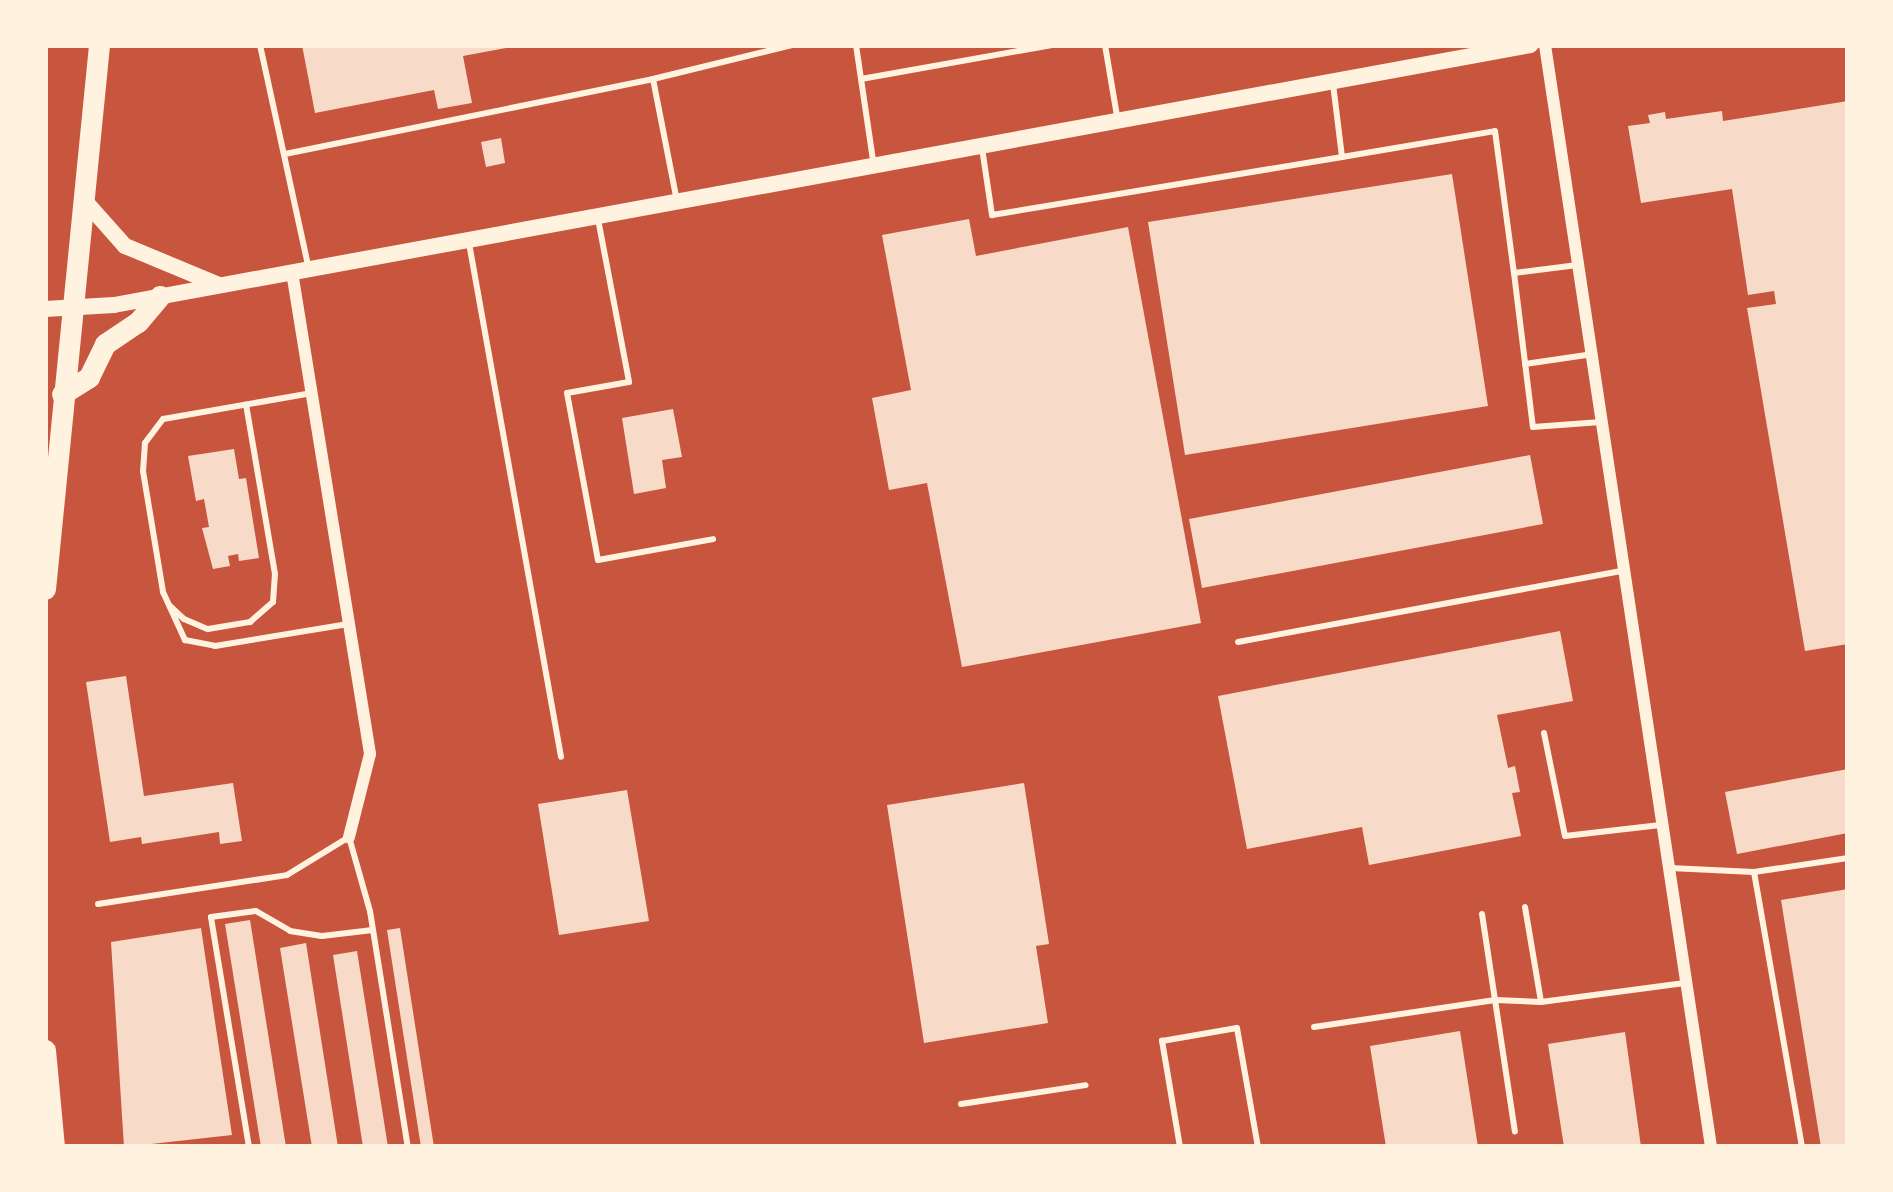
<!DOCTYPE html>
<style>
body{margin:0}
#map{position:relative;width:1893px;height:1192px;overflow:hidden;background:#c8553d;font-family:"Source Serif 4",serif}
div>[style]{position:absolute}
.building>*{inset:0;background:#f7dbc8}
.service>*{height:6px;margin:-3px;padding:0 3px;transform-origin:3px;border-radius:3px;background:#fff3e0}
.minor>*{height:12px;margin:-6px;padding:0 6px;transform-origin:6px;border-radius:6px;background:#fff3e0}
.tertiary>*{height:16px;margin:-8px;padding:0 8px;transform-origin:8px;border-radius:8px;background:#fff3e0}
.primary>*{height:21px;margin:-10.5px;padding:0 10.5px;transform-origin:10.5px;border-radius:10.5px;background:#fff3e0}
span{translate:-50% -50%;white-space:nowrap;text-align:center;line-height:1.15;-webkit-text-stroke:12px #fff3e0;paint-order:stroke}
.frame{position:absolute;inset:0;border:48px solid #fff3e0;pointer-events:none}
</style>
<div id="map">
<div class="building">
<div style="clip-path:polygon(302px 45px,512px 45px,512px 47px,463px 56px,472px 103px,438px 109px,434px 90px,315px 113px)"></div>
<div style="clip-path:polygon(1848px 101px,1848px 644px,1805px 651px,1747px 308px,1776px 304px,1774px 291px,1748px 295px,1732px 189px,1641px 203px,1628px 126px,1650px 123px,1648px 115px,1665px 112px,1666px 119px,1722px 111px,1723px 121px)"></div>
<div style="clip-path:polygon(501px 138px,505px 163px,486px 167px,481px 142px)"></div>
<div style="clip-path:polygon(1452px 174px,1488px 406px,1185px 455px,1148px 222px)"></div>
<div style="clip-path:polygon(969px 219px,976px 256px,1128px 227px,1201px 623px,962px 667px,927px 483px,889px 490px,872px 398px,911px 390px,882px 235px)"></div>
<div style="clip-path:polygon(673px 409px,682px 457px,662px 460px,666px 488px,634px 494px,622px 418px)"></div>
<div style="clip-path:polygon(234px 449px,239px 479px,246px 478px,259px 558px,239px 561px,238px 554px,228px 556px,230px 566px,213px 569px,202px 528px,209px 527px,204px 499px,196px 501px,188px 456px)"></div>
<div style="clip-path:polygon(1530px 455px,1543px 524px,1202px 588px,1189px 519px)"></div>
<div style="clip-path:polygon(1560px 631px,1573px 701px,1497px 715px,1508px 768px,1515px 766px,1520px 792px,1512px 793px,1521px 836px,1369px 865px,1362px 827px,1247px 849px,1218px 696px)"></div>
<div style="clip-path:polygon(126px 676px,144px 796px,233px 783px,242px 841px,220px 844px,219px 832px,142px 844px,141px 837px,110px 842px,86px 682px)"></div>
<div style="clip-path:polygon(1848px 769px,1848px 833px,1737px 854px,1725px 792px)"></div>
<div style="clip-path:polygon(1024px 783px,1049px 944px,1036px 946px,1048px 1023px,924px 1043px,887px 805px)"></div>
<div style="clip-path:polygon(627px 790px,649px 921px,559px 935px,538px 804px)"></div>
<div style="clip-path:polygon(1848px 889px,1848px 1147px,1821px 1147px,1781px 900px)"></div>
<div style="clip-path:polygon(250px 920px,286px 1147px,261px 1147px,225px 924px)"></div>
<div style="clip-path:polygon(201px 928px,232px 1135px,124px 1147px,111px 942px)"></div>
<div style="clip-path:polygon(400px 928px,434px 1147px,421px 1147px,387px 930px)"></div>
<div style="clip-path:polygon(306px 943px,338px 1147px,312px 1147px,280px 948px)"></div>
<div style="clip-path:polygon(357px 951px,388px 1147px,363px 1147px,333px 955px)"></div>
<div style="clip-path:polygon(1460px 1031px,1478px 1147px,1386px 1147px,1370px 1046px)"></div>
<div style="clip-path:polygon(1625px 1032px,1641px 1147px,1564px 1147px,1548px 1044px)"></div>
</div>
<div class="service">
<div style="left:260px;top:45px;width:225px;rotate:77.7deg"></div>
<div style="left:856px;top:45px;width:116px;rotate:81.6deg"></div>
<div style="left:1105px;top:45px;width:72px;rotate:80.4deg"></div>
<div style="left:653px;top:79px;width:143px;rotate:-13.7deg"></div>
<div style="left:861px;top:79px;width:194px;rotate:-10.1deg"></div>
<div style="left:982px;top:148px;width:68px;rotate:81.5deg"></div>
<div style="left:992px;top:215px;width:355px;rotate:-9.4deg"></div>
<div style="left:1342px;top:157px;width:74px;rotate:-97deg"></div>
<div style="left:285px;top:154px;width:376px;rotate:-11.5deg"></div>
<div style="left:653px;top:79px;width:124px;rotate:78.9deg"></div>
<div style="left:1342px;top:157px;width:155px;rotate:-9.6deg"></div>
<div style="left:1495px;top:131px;width:143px;rotate:82.4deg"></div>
<div style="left:1514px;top:273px;width:64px;rotate:-7.1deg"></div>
<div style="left:598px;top:219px;width:166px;rotate:79.2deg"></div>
<div style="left:629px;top:382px;width:63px;rotate:169.9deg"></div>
<div style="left:567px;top:393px;width:170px;rotate:79.5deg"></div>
<div style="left:598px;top:560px;width:117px;rotate:-10.3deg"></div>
<div style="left:469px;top:243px;width:522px;rotate:79.85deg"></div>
<div style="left:1514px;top:273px;width:155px;rotate:83deg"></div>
<div style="left:1533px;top:427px;width:68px;rotate:-4.2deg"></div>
<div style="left:1525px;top:364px;width:69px;rotate:-8.4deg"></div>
<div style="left:312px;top:393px;width:151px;rotate:170.1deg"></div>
<div style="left:163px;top:419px;width:30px;rotate:127deg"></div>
<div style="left:145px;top:443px;width:28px;rotate:94deg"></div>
<div style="left:143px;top:471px;width:123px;rotate:80.6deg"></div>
<div style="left:163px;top:592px;width:53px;rotate:65.4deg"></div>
<div style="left:185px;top:640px;width:31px;rotate:11deg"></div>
<div style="left:215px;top:646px;width:135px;rotate:-9.4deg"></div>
<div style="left:170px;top:606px;width:19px;rotate:43deg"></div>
<div style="left:184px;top:619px;width:26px;rotate:23deg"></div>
<div style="left:208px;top:629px;width:43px;rotate:-9.5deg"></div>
<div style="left:250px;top:622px;width:30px;rotate:-41deg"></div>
<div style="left:273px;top:602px;width:28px;rotate:-86deg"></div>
<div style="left:275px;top:574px;width:172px;rotate:-99.7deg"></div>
<div style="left:1238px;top:642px;width:391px;rotate:-10.5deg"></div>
<div style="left:1544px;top:733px;width:105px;rotate:78.5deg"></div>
<div style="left:1565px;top:836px;width:96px;rotate:-6.6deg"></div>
<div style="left:1670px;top:868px;width:84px;rotate:2.7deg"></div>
<div style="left:1754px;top:872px;width:279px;rotate:80.1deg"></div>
<div style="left:1754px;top:872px;width:95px;rotate:-8.5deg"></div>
<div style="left:98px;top:904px;width:191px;rotate:-8.7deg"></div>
<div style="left:287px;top:875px;width:73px;rotate:-31.5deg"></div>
<div style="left:349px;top:837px;width:77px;rotate:74.2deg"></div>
<div style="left:370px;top:911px;width:239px;rotate:80.9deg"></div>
<div style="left:1525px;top:907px;width:96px;rotate:80.4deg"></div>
<div style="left:1482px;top:914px;width:220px;rotate:81.4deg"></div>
<div style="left:1314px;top:1027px;width:183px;rotate:-8.5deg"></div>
<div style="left:1495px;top:1000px;width:46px;rotate:2.5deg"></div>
<div style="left:1541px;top:1002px;width:145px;rotate:-7.5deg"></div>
<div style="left:961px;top:1104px;width:126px;rotate:-8.6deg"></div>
<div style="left:249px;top:1147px;width:233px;rotate:-99.4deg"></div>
<div style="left:211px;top:917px;width:45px;rotate:-7.6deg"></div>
<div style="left:256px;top:911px;width:39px;rotate:30deg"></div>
<div style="left:290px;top:931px;width:32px;rotate:9deg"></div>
<div style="left:322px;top:936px;width:51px;rotate:-6.7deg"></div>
<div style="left:1180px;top:1147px;width:108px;rotate:-99.6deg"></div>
<div style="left:1162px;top:1041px;width:76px;rotate:-9.8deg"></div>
<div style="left:1237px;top:1028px;width:121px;rotate:80deg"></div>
</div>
<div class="minor">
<div style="left:1545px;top:45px;width:1114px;rotate:81.43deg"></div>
<div style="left:292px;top:272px;width:488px;rotate:80.8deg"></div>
<div style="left:370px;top:754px;width:86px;rotate:104.2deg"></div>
</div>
<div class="tertiary">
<div style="left:85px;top:201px;width:60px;rotate:48.4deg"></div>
<div style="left:125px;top:246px;width:102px;rotate:22.5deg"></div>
<div style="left:45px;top:309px;width:69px;rotate:-3.3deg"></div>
<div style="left:114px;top:305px;width:1440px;rotate:-10.4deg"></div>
</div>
<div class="primary">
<div style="left:62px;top:394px;width:32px;rotate:-32deg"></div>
<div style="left:89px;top:377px;width:37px;rotate:-64deg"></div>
<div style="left:105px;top:344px;width:40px;rotate:-34deg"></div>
<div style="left:138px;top:322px;width:34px;rotate:-50deg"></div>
<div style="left:45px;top:589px;width:547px;rotate:-84.33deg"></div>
<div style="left:45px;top:1050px;width:97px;rotate:84.7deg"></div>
</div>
<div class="frame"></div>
</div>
